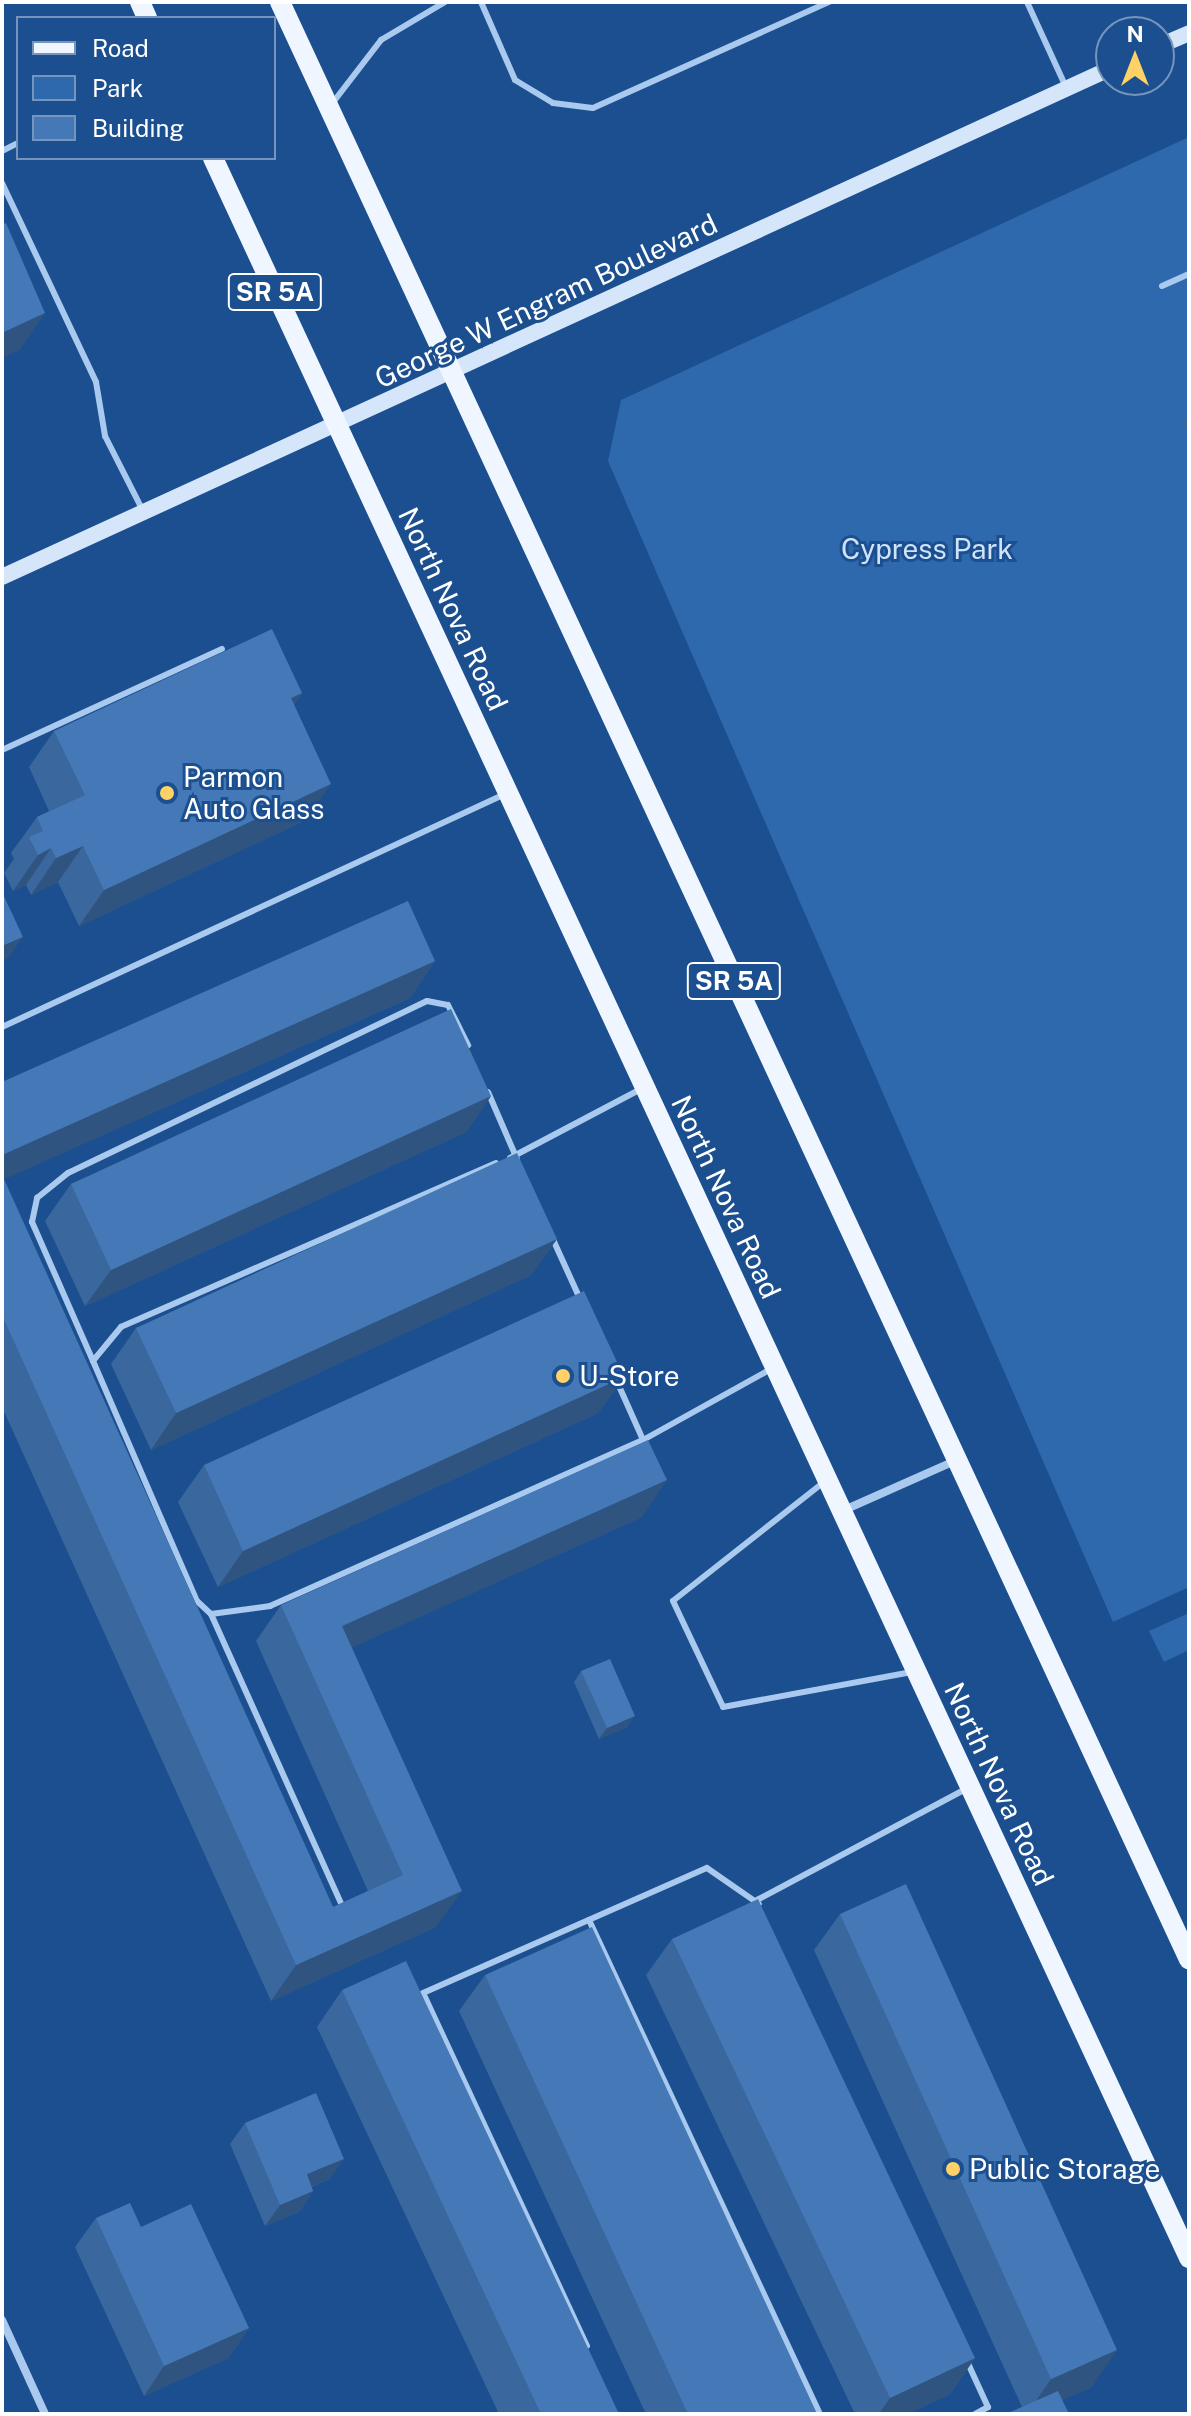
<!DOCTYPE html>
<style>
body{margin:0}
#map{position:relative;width:1191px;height:2416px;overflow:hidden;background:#1b4f8f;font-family:"Public Sans",sans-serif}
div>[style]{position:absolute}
.green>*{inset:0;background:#2e69ad}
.lane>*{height:6px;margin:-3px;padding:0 3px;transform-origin:3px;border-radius:3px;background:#a9c9ee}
.street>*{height:8px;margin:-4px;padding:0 4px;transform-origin:4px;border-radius:4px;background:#a9c9ee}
.secondary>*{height:16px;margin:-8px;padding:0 8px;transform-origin:8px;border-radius:8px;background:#d6e6fa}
.primary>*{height:20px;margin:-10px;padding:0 10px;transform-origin:10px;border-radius:10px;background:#f0f6ff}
.wall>*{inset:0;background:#3a679d}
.shaded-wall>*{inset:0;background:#305480}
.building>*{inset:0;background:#4478b7}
.dots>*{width:22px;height:22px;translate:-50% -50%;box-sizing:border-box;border:4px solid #1b4f8f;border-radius:50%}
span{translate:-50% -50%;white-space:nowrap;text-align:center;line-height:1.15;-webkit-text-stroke:6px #1b4f8f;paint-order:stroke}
.shield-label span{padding:2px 6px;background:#1b4f8f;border:2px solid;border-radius:6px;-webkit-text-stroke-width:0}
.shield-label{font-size:26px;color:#fff;font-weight:700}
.street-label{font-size:28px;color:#fff}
.park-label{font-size:28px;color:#cfe3fa}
.poi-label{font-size:28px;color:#fff}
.left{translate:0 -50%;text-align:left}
.frame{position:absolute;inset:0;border:4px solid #fff;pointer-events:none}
.legend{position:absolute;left:16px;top:16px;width:260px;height:144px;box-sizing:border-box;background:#1b4f8f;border:2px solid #7695bc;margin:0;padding:10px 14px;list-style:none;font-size:24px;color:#fff}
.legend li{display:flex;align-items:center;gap:16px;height:40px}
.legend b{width:40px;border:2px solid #7695bc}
.north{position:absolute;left:1095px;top:16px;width:80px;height:80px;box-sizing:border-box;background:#1b4f8f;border:2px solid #7695bc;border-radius:50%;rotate:0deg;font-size:22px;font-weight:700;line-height:32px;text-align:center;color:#fff}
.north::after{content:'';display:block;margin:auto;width:28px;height:36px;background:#ffd166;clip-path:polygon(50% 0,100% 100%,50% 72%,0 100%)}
</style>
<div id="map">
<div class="green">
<div style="clip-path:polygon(1189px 137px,1189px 1587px,1113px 1622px,608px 461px,621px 400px)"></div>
<div style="clip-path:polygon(1189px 1613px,1189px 1650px,1164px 1662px,1149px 1631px)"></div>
</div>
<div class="lane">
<div style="left:481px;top:2px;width:85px;rotate:66.4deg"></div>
<div style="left:515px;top:80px;width:44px;rotate:31.2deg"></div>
<div style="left:553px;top:103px;width:40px;rotate:7.1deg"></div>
<div style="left:593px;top:108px;width:259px;rotate:-24.2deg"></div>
<div style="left:1027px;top:2px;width:91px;rotate:65.4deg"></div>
<div style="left:331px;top:105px;width:82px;rotate:-52.4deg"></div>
<div style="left:381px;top:40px;width:74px;rotate:-30.7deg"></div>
<div style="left:2px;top:151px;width:18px;rotate:-27deg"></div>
<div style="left:2px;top:183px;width:220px;rotate:64.7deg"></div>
<div style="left:96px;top:382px;width:55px;rotate:80.5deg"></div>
<div style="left:105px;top:436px;width:82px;rotate:63.1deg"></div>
<div style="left:1162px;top:286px;width:30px;rotate:-24deg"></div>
<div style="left:2px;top:750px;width:242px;rotate:-24.7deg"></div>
<div style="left:2px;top:1027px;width:552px;rotate:-24.85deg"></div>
<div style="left:488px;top:1092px;width:73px;rotate:66.6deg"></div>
<div style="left:510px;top:1158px;width:148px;rotate:-27.8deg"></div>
<div style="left:496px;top:1163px;width:409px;rotate:156.4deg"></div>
<div style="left:121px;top:1327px;width:44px;rotate:129.5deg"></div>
<div style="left:93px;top:1361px;width:262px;rotate:66.6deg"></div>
<div style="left:197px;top:1601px;width:19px;rotate:43deg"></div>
<div style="left:211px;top:1614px;width:60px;rotate:-7.7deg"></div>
<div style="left:270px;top:1606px;width:408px;rotate:-24deg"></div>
<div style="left:643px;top:1440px;width:146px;rotate:-29deg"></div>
<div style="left:551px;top:1235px;width:72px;rotate:65.6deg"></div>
<div style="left:93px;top:1361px;width:152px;rotate:-113.7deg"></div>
<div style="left:32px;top:1222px;width:25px;rotate:-78deg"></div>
<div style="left:37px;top:1198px;width:40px;rotate:-39deg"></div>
<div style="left:68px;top:1173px;width:398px;rotate:-25.6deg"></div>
<div style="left:427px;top:1001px;width:21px;rotate:11deg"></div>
<div style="left:448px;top:1005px;width:45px;rotate:63.4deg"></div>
<div style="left:615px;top:1377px;width:69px;rotate:66deg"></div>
<div style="left:824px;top:1482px;width:192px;rotate:141.8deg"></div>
<div style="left:673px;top:1601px;width:117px;rotate:64.7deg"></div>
<div style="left:723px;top:1707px;width:192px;rotate:-10.5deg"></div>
<div style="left:211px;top:1614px;width:317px;rotate:65.8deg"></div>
<div style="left:757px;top:1900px;width:237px;rotate:-28deg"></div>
<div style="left:589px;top:1920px;width:545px;rotate:64.94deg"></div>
<div style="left:587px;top:2346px;width:389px;rotate:-114.9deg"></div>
<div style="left:423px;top:1993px;width:310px;rotate:-23.8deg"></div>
<div style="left:707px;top:1868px;width:63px;rotate:34.7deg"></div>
<div style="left:966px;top:2359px;width:53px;rotate:65.4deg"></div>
<div style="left:988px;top:2407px;width:15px;rotate:152deg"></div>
</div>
<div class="street">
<div style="left:842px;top:1511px;width:126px;rotate:-23.9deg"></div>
<div style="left:2px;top:2320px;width:103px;rotate:65.4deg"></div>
</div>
<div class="secondary">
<div style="left:1159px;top:46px;width:33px;rotate:-23deg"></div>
<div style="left:2px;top:577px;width:1220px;rotate:-24.65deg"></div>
</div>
<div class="primary">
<div style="left:140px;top:2px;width:17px;rotate:66deg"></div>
<div style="left:280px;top:2px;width:2158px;rotate:65.09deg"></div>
<div style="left:213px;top:158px;width:2316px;rotate:65.07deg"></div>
</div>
<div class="wall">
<div style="clip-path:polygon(1189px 414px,1189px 434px,1183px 422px)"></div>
<div style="clip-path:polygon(302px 693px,294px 705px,306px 820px,79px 926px,58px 882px,31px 895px,26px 885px,13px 891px,4px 873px,14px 859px,11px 853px,37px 817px,49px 811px,29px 767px,54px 731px)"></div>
<div style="clip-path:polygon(435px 961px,410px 998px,4px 1179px,333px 1907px,368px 1891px,256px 1641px,281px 1605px,642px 1517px,352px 1647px,436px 1927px,271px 2001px,2px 1407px,2px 1082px)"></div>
<div style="clip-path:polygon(491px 1096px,466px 1132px,85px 1306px,45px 1221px,71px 1184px)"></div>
<div style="clip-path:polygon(557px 1239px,531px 1275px,151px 1450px,111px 1364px,136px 1328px)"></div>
<div style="clip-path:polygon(624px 1377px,598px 1413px,218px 1587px,178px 1502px,204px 1465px)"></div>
<div style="clip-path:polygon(581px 1671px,627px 1727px,599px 1739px,574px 1682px)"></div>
<div style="clip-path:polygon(840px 1914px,1092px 2387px,1062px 2400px,1022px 2407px,814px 1950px)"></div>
<div style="clip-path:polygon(672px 1939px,975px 2358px,950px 2394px,907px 2414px,855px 2414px,646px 1975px)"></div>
<div style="clip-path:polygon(485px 1975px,817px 2414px,646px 2414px,459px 2011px)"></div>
<div style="clip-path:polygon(342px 1990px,619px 2414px,499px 2414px,317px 2027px)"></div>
<div style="clip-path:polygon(245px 2123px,330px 2179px,312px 2187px,313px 2191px,299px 2212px,265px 2226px,230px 2144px)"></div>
<div style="clip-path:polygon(96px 2218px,141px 2227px,249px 2328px,228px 2358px,144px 2396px,75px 2247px)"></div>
</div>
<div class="shaded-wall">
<div style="clip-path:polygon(45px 313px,20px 350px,2px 358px,2px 333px)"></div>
<div style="clip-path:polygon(302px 693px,277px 730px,291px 698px)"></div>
<div style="clip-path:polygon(331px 784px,306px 820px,79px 926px,104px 890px)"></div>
<div style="clip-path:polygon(83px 846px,58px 882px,31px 895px,56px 858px)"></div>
<div style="clip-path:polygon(51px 848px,26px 885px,13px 891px,38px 855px)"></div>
<div style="clip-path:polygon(23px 937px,8px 958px,2px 961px,2px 946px)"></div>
<div style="clip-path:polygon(435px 961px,410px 998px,2px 1180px,2px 1155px)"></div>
<div style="clip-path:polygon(491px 1096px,466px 1132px,85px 1306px,111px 1270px)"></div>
<div style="clip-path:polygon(557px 1239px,531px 1275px,151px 1450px,176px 1413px)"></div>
<div style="clip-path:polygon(624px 1377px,598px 1413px,218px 1587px,243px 1551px)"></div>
<div style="clip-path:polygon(667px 1480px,642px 1517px,317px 1663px,342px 1626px)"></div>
<div style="clip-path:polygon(635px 1716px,627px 1727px,599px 1739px,607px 1728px)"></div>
<div style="clip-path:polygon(462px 1891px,436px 1927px,271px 2001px,296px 1965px)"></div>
<div style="clip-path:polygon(344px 2159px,330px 2179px,292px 2195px,307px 2174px)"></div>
<div style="clip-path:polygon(313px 2191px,299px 2212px,265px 2226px,280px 2205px)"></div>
<div style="clip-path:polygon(249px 2328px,228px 2358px,144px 2396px,164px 2366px)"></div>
<div style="clip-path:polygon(1117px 2350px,1092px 2387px,1030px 2414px,1027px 2414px,1051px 2379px)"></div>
<div style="clip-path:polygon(975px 2358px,950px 2394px,907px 2414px,879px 2414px,890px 2398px)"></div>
</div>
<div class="building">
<div style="clip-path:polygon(6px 223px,45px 313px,2px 333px,2px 225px)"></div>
<div style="clip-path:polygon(272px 629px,302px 693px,291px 698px,331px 784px,104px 890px,83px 846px,56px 858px,51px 848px,38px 855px,29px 837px,43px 831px,37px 817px,85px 795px,54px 731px)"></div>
<div style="clip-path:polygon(2px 892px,23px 937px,2px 946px)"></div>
<div style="clip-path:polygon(408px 901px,435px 961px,2px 1155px,2px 1082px)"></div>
<div style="clip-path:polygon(451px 1009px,491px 1096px,111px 1270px,71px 1184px)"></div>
<div style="clip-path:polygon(517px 1153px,557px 1239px,176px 1413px,136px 1328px)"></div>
<div style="clip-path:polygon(2px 1175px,333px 1907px,403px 1875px,281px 1605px,648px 1440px,667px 1480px,342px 1626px,462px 1891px,296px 1965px,2px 1315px)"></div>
<div style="clip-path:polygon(584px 1291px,624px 1377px,243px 1551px,204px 1465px)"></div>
<div style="clip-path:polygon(610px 1659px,635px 1716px,607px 1728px,581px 1671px)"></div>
<div style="clip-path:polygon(906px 1884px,1117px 2350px,1051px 2379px,840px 1914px)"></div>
<div style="clip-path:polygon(758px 1899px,975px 2358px,890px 2398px,672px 1939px)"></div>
<div style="clip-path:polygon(592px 1927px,817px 2414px,688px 2414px,485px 1975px)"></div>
<div style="clip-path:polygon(406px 1961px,619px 2414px,541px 2414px,342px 1990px)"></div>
<div style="clip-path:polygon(316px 2093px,344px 2159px,307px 2174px,313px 2191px,280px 2205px,245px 2123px)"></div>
<div style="clip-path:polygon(130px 2203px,141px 2227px,191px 2204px,249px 2328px,164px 2366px,96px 2218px)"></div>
<div style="clip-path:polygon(1058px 2391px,1069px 2414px,1006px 2414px)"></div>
</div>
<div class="dots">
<div style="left:167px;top:793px;background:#ffd166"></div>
<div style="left:563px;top:1376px;background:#ffd166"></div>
<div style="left:953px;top:2169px;background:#ffd166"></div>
</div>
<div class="shield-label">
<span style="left:275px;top:292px">SR 5A</span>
<span style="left:734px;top:981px">SR 5A</span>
</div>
<div class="street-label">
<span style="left:546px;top:301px;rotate:-25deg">George W Engram Boulevard</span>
<span style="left:453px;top:609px;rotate:65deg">North Nova Road</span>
<span style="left:726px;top:1197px;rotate:65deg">North Nova Road</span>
<span style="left:999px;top:1784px;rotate:65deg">North Nova Road</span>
</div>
<div class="park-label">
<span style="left:927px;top:549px">Cypress Park</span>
</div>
<div class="poi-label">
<span class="left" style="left:183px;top:793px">Parmon<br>Auto Glass</span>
<span class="left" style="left:579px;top:1376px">U-Store</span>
<span class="left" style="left:969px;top:2169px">Public Storage</span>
</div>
<div class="frame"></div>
<ul class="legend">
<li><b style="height:10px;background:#f0f6ff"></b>Road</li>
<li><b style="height:22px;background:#2e69ad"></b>Park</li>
<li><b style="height:22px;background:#4478b7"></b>Building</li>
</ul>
<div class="north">N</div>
</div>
